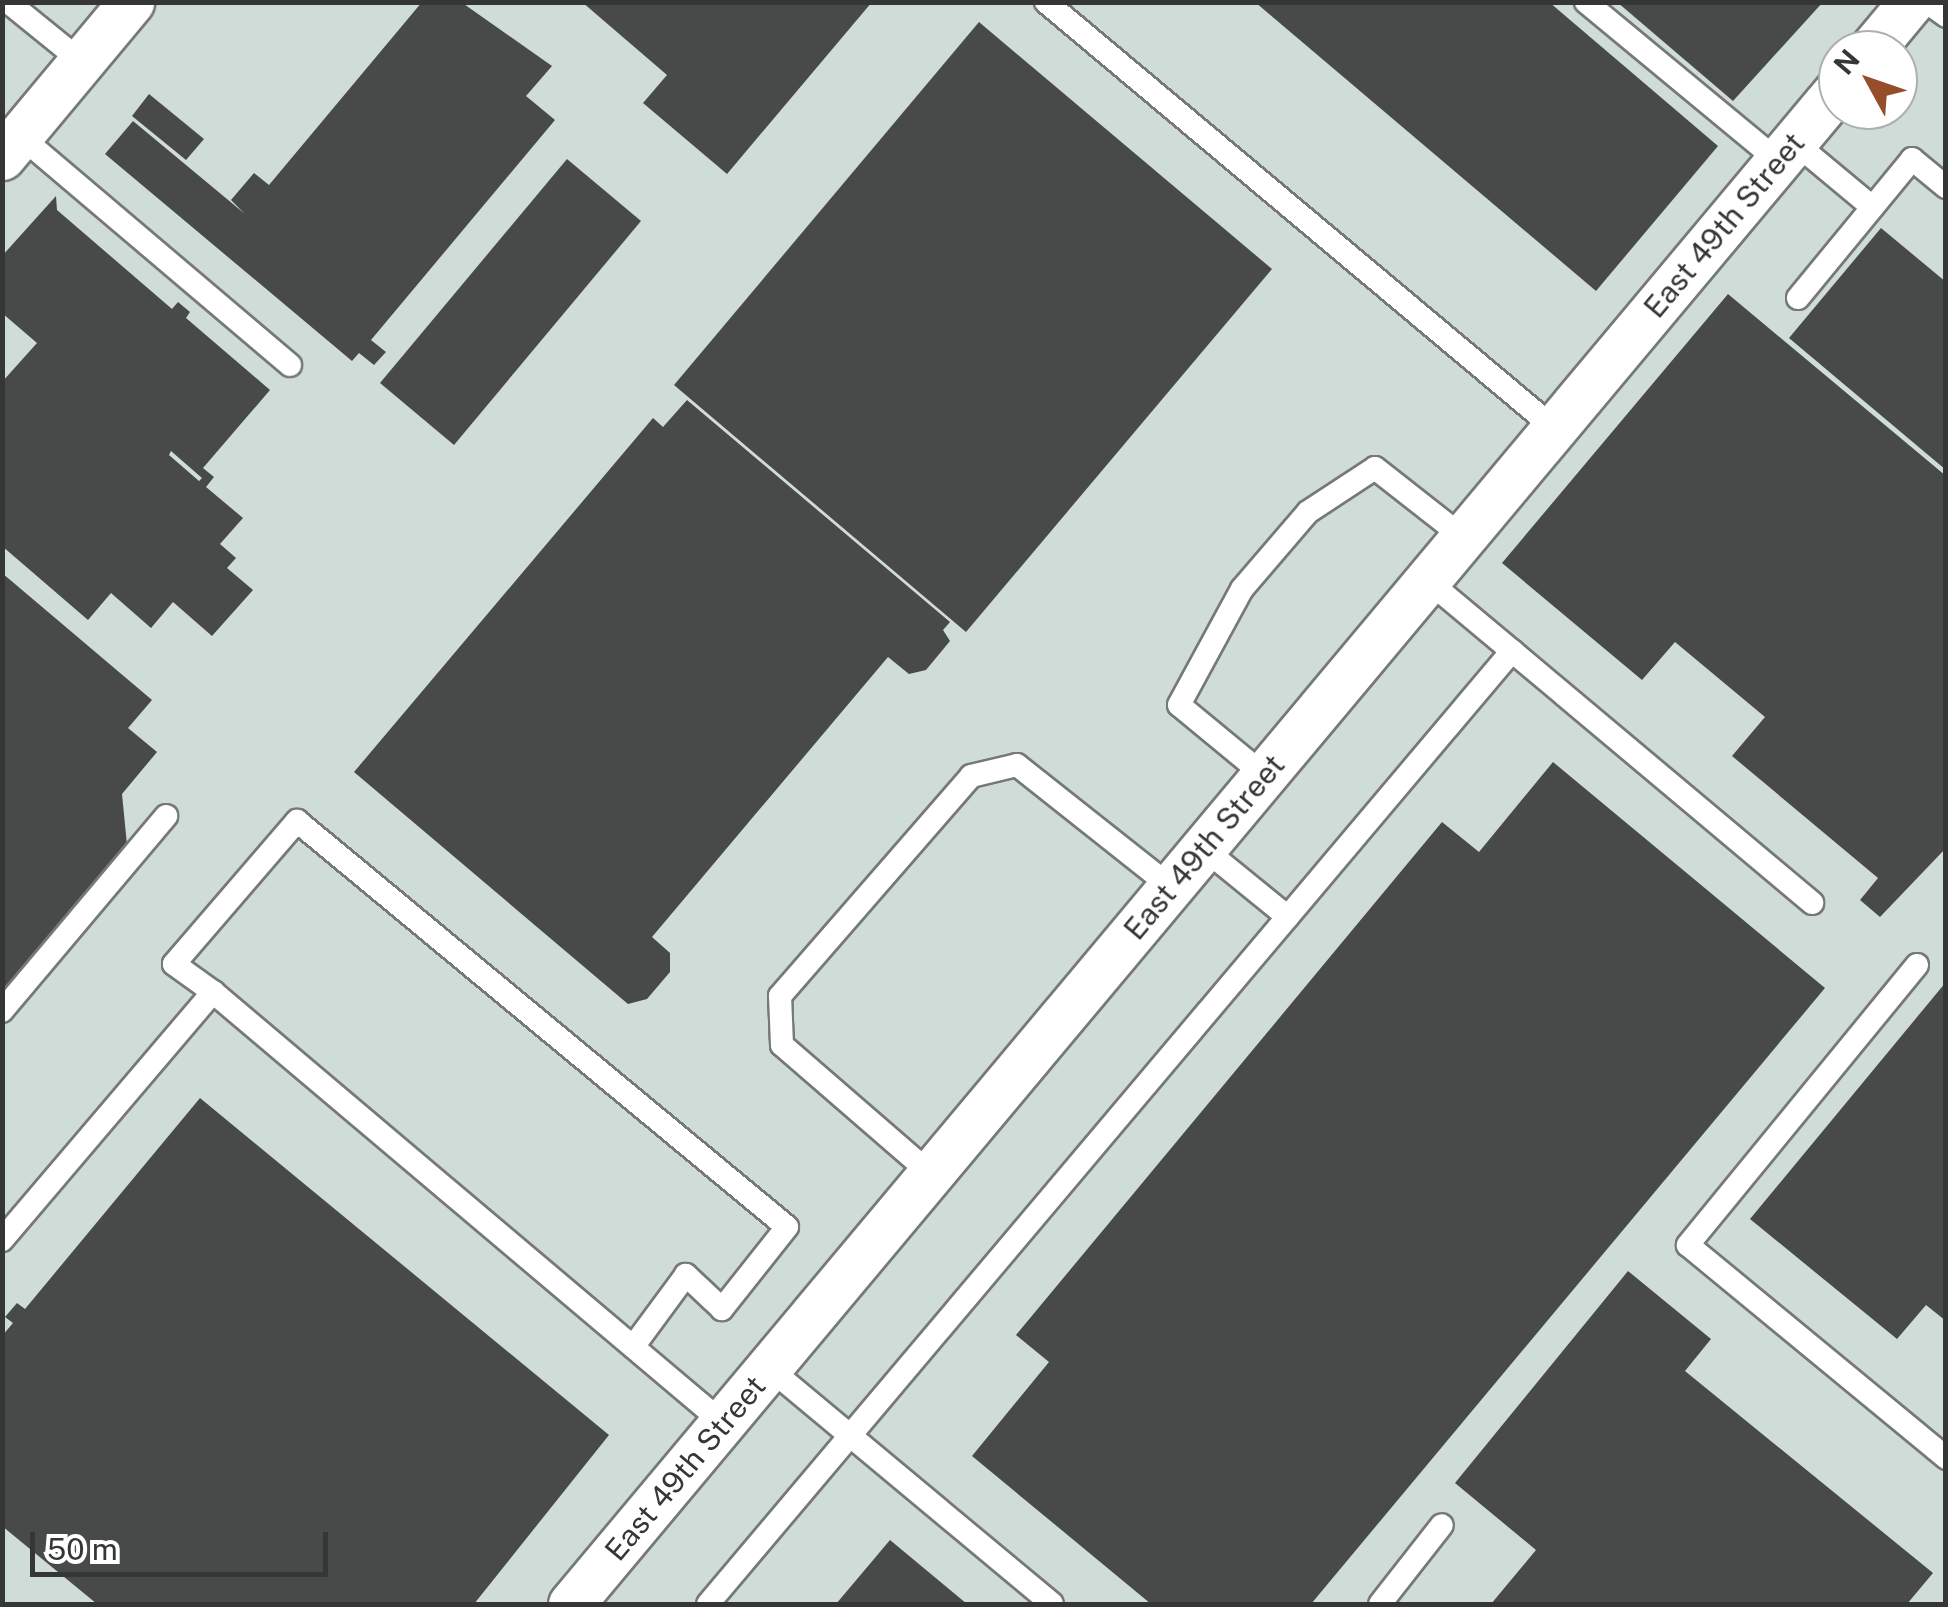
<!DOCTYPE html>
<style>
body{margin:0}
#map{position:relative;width:1948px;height:1607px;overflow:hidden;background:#e3e6e5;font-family:"Public Sans",sans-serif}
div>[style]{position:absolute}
.built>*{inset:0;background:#cfdcd7}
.building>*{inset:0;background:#474a49}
.roads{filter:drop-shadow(2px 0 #767978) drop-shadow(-2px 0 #767978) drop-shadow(0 2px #767978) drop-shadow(0 -2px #767978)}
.service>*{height:22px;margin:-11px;padding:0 11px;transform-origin:11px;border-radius:11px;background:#fff}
.minor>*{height:45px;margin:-22.5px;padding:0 22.5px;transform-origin:22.5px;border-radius:22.5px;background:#fff}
span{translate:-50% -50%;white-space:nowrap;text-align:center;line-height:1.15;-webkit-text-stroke:10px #fff;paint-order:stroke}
.street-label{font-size:30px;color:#353636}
.frame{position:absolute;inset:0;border:5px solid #353636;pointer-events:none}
.north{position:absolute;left:1818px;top:30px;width:100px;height:100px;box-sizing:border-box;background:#fff;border:2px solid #aeafaf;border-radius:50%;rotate:310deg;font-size:28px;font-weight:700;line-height:40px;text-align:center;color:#353636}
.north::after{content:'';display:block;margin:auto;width:35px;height:45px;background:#964e2a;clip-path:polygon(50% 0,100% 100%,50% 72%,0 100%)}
.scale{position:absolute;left:30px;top:1532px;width:298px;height:45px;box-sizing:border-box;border:5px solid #353636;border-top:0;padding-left:12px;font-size:30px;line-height:35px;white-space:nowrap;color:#353636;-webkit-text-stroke:8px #fff;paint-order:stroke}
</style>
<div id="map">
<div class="built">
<div style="clip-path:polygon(evenodd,3px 3px,1945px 3px,1945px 1604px,3px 1604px,3px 3px,1838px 50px,1898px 50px,1898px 110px,1838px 110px,1838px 50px)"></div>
</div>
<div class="building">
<div style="clip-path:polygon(422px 2px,461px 2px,552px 66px,526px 96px,555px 120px,371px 340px,386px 352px,374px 365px,359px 353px,352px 361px,105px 154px,133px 121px,245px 214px,231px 200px,254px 173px,269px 185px)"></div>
<div style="clip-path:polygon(582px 2px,872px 2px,727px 174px,643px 103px,667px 75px)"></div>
<div style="clip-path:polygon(1255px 2px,1549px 2px,1718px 146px,1596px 291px)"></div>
<div style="clip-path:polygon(1617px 2px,1823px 2px,1733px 101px)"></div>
<div style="clip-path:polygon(979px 22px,1272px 269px,966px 632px,674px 385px)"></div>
<div style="clip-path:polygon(149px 94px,204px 139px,186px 160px,132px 116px)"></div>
<div style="clip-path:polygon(567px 159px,641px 221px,454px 445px,380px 383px)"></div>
<div style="clip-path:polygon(evenodd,56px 196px,57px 210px,172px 309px,178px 302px,190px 312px,186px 318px,270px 390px,203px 468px,214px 477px,206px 487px,243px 518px,220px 544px,236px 558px,227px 568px,253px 590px,212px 636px,173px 602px,151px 628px,111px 593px,88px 620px,2px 546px,2px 382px,37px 343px,2px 313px,2px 256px,56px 196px,171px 451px,202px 478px,199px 481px,169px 455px,171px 451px)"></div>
<div style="clip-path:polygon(1881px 228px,1946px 282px,1946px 470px,1789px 338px)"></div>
<div style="clip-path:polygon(1728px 294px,1946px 476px,1946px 848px,1880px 917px,1860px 900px,1878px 878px,1732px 756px,1765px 717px,1675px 642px,1642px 680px,1502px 563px)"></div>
<div style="clip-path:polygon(687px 400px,950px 622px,943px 630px,950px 641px,926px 670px,909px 674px,888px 657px,652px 937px,670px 953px,670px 972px,647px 999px,628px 1004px,354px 772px,653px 418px,663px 427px)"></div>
<div style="clip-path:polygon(2px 573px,152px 700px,128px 728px,157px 752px,122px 794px,127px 845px,2px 994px)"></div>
<div style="clip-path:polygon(1553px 762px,1825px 988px,1311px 1604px,1151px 1604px,972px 1456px,1049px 1362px,1016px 1335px,1442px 822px,1479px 852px)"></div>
<div style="clip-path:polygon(1946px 982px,1946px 1321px,1926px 1305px,1897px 1339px,1750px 1219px)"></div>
<div style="clip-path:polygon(200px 1098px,609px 1435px,474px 1604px,97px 1604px,2px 1526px,2px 1336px,13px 1323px,5px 1317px,17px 1303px,25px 1309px)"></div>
<div style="clip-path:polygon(1628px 1271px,1711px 1339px,1685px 1371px,1933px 1573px,1907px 1604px,1491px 1604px,1536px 1550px,1455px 1483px)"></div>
<div style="clip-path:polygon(890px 1540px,967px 1604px,836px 1604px)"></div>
</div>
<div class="roads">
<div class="service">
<div style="left:8px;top:2px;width:95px;rotate:39deg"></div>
<div style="left:1046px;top:2px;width:663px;rotate:39.98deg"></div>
<div style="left:1586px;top:2px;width:249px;rotate:39.6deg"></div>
<div style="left:1927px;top:2px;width:24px;rotate:36deg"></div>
<div style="left:20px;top:136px;width:354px;rotate:40.3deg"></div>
<div style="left:1794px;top:142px;width:102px;rotate:39.8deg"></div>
<div style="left:1798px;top:298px;width:180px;rotate:-50.6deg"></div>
<div style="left:1912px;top:159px;width:44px;rotate:39.5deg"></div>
<div style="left:1427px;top:580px;width:111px;rotate:39.9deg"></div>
<div style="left:1264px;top:775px;width:110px;rotate:-140.5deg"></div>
<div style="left:1179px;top:705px;width:132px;rotate:-61.5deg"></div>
<div style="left:1242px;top:589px;width:101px;rotate:-49.4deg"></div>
<div style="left:1308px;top:512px;width:80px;rotate:-33.3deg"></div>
<div style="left:1375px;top:468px;width:112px;rotate:38.1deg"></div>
<div style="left:1203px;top:848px;width:109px;rotate:39.1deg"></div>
<div style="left:1917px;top:965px;width:362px;rotate:129.3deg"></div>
<div style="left:1688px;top:1245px;width:335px;rotate:39.5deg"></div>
<div style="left:213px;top:992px;width:48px;rotate:-144.3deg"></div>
<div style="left:174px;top:964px;width:189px;rotate:-49.3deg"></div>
<div style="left:297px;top:821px;width:636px;rotate:39.64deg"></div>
<div style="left:787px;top:1227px;width:105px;rotate:128.4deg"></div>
<div style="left:722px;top:1309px;width:50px;rotate:-136.6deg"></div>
<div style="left:686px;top:1275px;width:89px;rotate:126.4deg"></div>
<div style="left:2px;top:1011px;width:255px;rotate:-49.9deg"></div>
<div style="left:931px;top:1174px;width:197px;rotate:-139.1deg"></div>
<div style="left:782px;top:1045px;width:49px;rotate:-92.3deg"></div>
<div style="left:780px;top:996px;width:291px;rotate:-49deg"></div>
<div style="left:971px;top:776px;width:47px;rotate:-13.4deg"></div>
<div style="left:1017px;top:765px;width:196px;rotate:38.4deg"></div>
<div style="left:2px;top:1240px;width:326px;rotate:-49.6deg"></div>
<div style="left:213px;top:992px;width:668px;rotate:40.2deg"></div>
<div style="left:769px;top:1368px;width:368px;rotate:39.8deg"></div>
<div style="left:708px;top:1604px;width:1247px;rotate:-49.85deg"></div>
<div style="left:1512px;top:651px;width:392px;rotate:40deg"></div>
<div style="left:1380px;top:1604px;width:100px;rotate:-51.9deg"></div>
</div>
<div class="minor">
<div style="left:1871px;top:50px;width:62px;rotate:-50.2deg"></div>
<div style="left:2px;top:157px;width:202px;rotate:-50.2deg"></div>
<div style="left:571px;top:1604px;width:1975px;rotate:-50.09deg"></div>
</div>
</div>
<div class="street-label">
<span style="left:1724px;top:225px;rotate:-50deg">East 49th Street</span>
<span style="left:1204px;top:847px;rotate:-50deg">East 49th Street</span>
<span style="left:685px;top:1468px;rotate:-50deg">East 49th Street</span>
</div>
<div class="frame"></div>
<div class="north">N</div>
<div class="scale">50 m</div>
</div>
